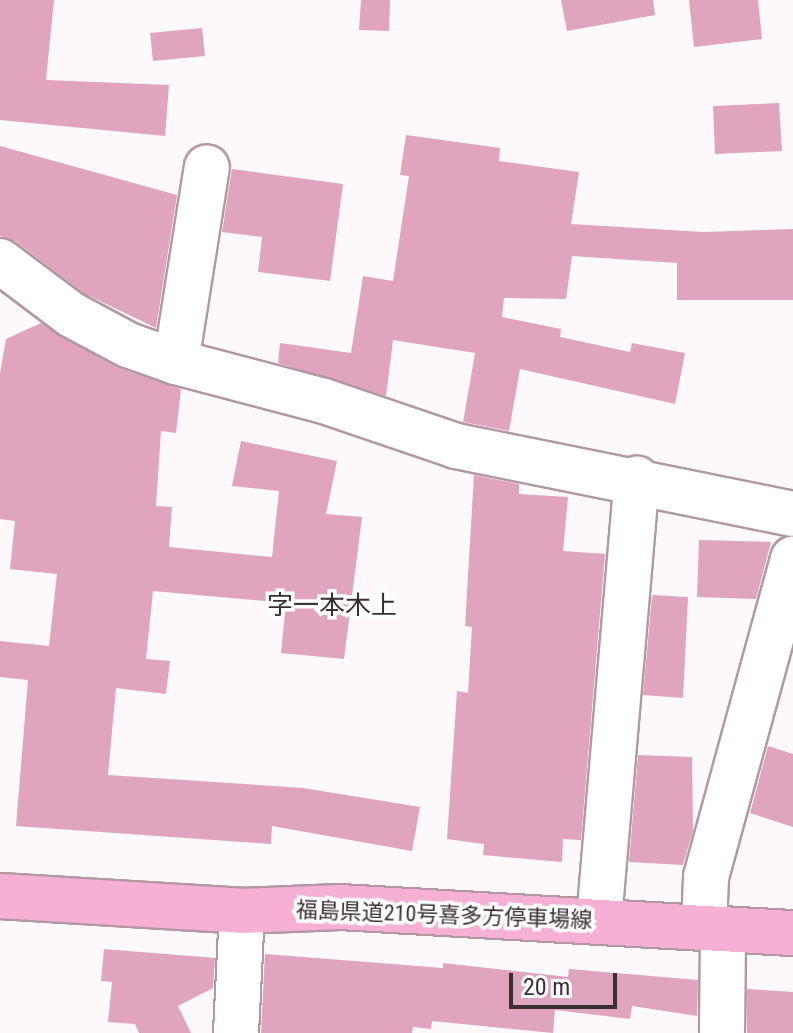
<!DOCTYPE html>
<meta charset="utf-8">
<style>
body{margin:0}
#map{position:relative;width:793px;height:1033px;overflow:hidden;background:#fdf8fa;font-family:"Roboto Condensed","Noto Sans JP",sans-serif}
div>[style]{position:absolute}
.building>*{inset:0;background:#e0a4bf}
.roads{filter:drop-shadow(2px 0 #b198a3) drop-shadow(-2px 0 #b198a3) drop-shadow(0 2px #b198a3) drop-shadow(0 -2px #b198a3)}
.minor>*{height:44px;margin:-22px;padding:0 22px;transform-origin:22px;border-radius:22px;background:#fff}
.major>*{height:44px;margin:-22px;padding:0 22px;transform-origin:22px;border-radius:22px;background:#f6b0d3}
span{translate:-50% -50%;white-space:nowrap;text-align:center;line-height:1.15;-webkit-text-stroke:7px #fff;paint-order:stroke}
.street-label{font-size:22px;color:#392f33}
.quarter-label{font-size:26px;color:#392f33}
.scale{position:absolute;left:509px;top:973px;width:108px;height:36px;box-sizing:border-box;border:4px solid #392f33;border-top:0;padding-left:10px;font-size:24px;line-height:28px;white-space:nowrap;color:#392f33;-webkit-text-stroke:6px #fff;paint-order:stroke}
</style>
<div id="map">
<div class="building">
<div style="clip-path:polygon(0 0,54px 0,46px 80px,169px 85px,165px 136px,0 120px)"></div>
<div style="clip-path:polygon(361px 0,390px 0,389px 31px,359px 30px)"></div>
<div style="clip-path:polygon(561px 0,653px 0,655px 15px,567px 31px)"></div>
<div style="clip-path:polygon(689px 0,758px 0,762px 39px,694px 47px)"></div>
<div style="clip-path:polygon(202px 28px,205px 56px,153px 61px,150px 33px)"></div>
<div style="clip-path:polygon(779px 103px,782px 151px,715px 154px,713px 106px)"></div>
<div style="clip-path:polygon(406px 135px,500px 148px,499px 161px,579px 172px,571px 224px,703px 232px,793px 229px,793px 300px,677px 300px,677px 263px,572px 256px,566px 299px,504px 298px,502px 317px,561px 329px,560px 337px,630px 352px,632px 343px,685px 353px,675px 404px,520px 369px,509px 431px,463px 422px,475px 353px,393px 340px,386px 396px,278px 363px,280px 343px,351px 353px,363px 276px,393px 281px,409px 176px,400px 175px)"></div>
<div style="clip-path:polygon(0 146px,177px 195px,156px 328px,85px 294px,15px 241px,0 236px)"></div>
<div style="clip-path:polygon(232px 169px,343px 184px,330px 281px,258px 272px,262px 237px,222px 232px)"></div>
<div style="clip-path:polygon(41px 323px,116px 367px,181px 389px,176px 433px,161px 431px,156px 506px,172px 507px,169px 547px,272px 557px,279px 491px,232px 486px,241px 441px,337px 461px,326px 514px,362px 517px,344px 659px,281px 653px,286px 603px,153px 591px,146px 659px,170px 661px,166px 694px,116px 688px,108px 775px,303px 788px,420px 807px,412px 851px,272px 826px,271px 844px,16px 826px,28px 680px,0 677px,0 641px,49px 646px,57px 574px,10px 569px,15px 521px,0 519px,0 373px,6px 339px)"></div>
<div style="clip-path:polygon(474px 475px,519px 484px,519px 494px,568px 497px,563px 551px,605px 554px,581px 840px,563px 839px,562px 862px,483px 855px,484px 844px,447px 839px,457px 691px,468px 693px,472px 627px,465px 626px)"></div>
<div style="clip-path:polygon(699px 540px,771px 542px,756px 599px,697px 597px)"></div>
<div style="clip-path:polygon(652px 595px,688px 597px,683px 698px,643px 695px)"></div>
<div style="clip-path:polygon(768px 746px,793px 754px,793px 827px,750px 813px)"></div>
<div style="clip-path:polygon(638px 755px,692px 757px,693px 831px,683px 865px,629px 862px)"></div>
<div style="clip-path:polygon(104px 949px,215px 958px,213px 988px,178px 1006px,191px 1033px,139px 1033px,135px 1024px,108px 1022px,112px 982px,101px 981px)"></div>
<div style="clip-path:polygon(265px 954px,443px 968px,443px 963px,568px 977px,569px 969px,698px 980px,697px 1016px,632px 1006px,630px 1019px,555px 1010px,553px 1033px,432px 1021px,431px 1029px,413px 1027px,412px 1033px,261px 1033px)"></div>
<div style="clip-path:polygon(747px 989px,793px 992px,793px 1033px,747px 1033px)"></div>
</div>
<div class="roads">
<div class="minor">
<div style="left:0;top:261px;width:90px;rotate:36.9deg"></div>
<div style="left:72px;top:315px;width:64px;rotate:28.2deg"></div>
<div style="left:128px;top:345px;width:51px;rotate:19.5deg"></div>
<div style="left:176px;top:362px;width:153px;rotate:14.8deg"></div>
<div style="left:324px;top:401px;width:139px;rotate:18.8deg"></div>
<div style="left:456px;top:446px;width:344px;rotate:11.4deg"></div>
<div style="left:176px;top:362px;width:197px;rotate:-81deg"></div>
<div style="left:599px;top:920px;width:443px;rotate:-85.1deg"></div>
<div style="left:704px;top:927px;width:50px;rotate:-87.7deg"></div>
<div style="left:706px;top:877px;width:330px;rotate:-74.7deg"></div>
<div style="left:236px;top:1033px;width:122px;rotate:-87.2deg"></div>
<div style="left:722px;top:1033px;width:104px;rotate:-89.4deg"></div>
</div>
<div class="major">
<div style="left:0;top:896px;width:242px;rotate:3.5deg"></div>
<div style="left:242px;top:911px;width:98px;rotate:-2.3deg"></div>
<div style="left:340px;top:907px;width:454px;rotate:3.3deg"></div>
</div>
</div>
<div class="street-label">
<span style="left:444px;top:915px;rotate:2deg">福島県道210号喜多方停車場線</span>
</div>
<div class="quarter-label">
<span style="left:332px;top:606px">字一本木上</span>
</div>
<div class="scale">20 m</div>
</div>
